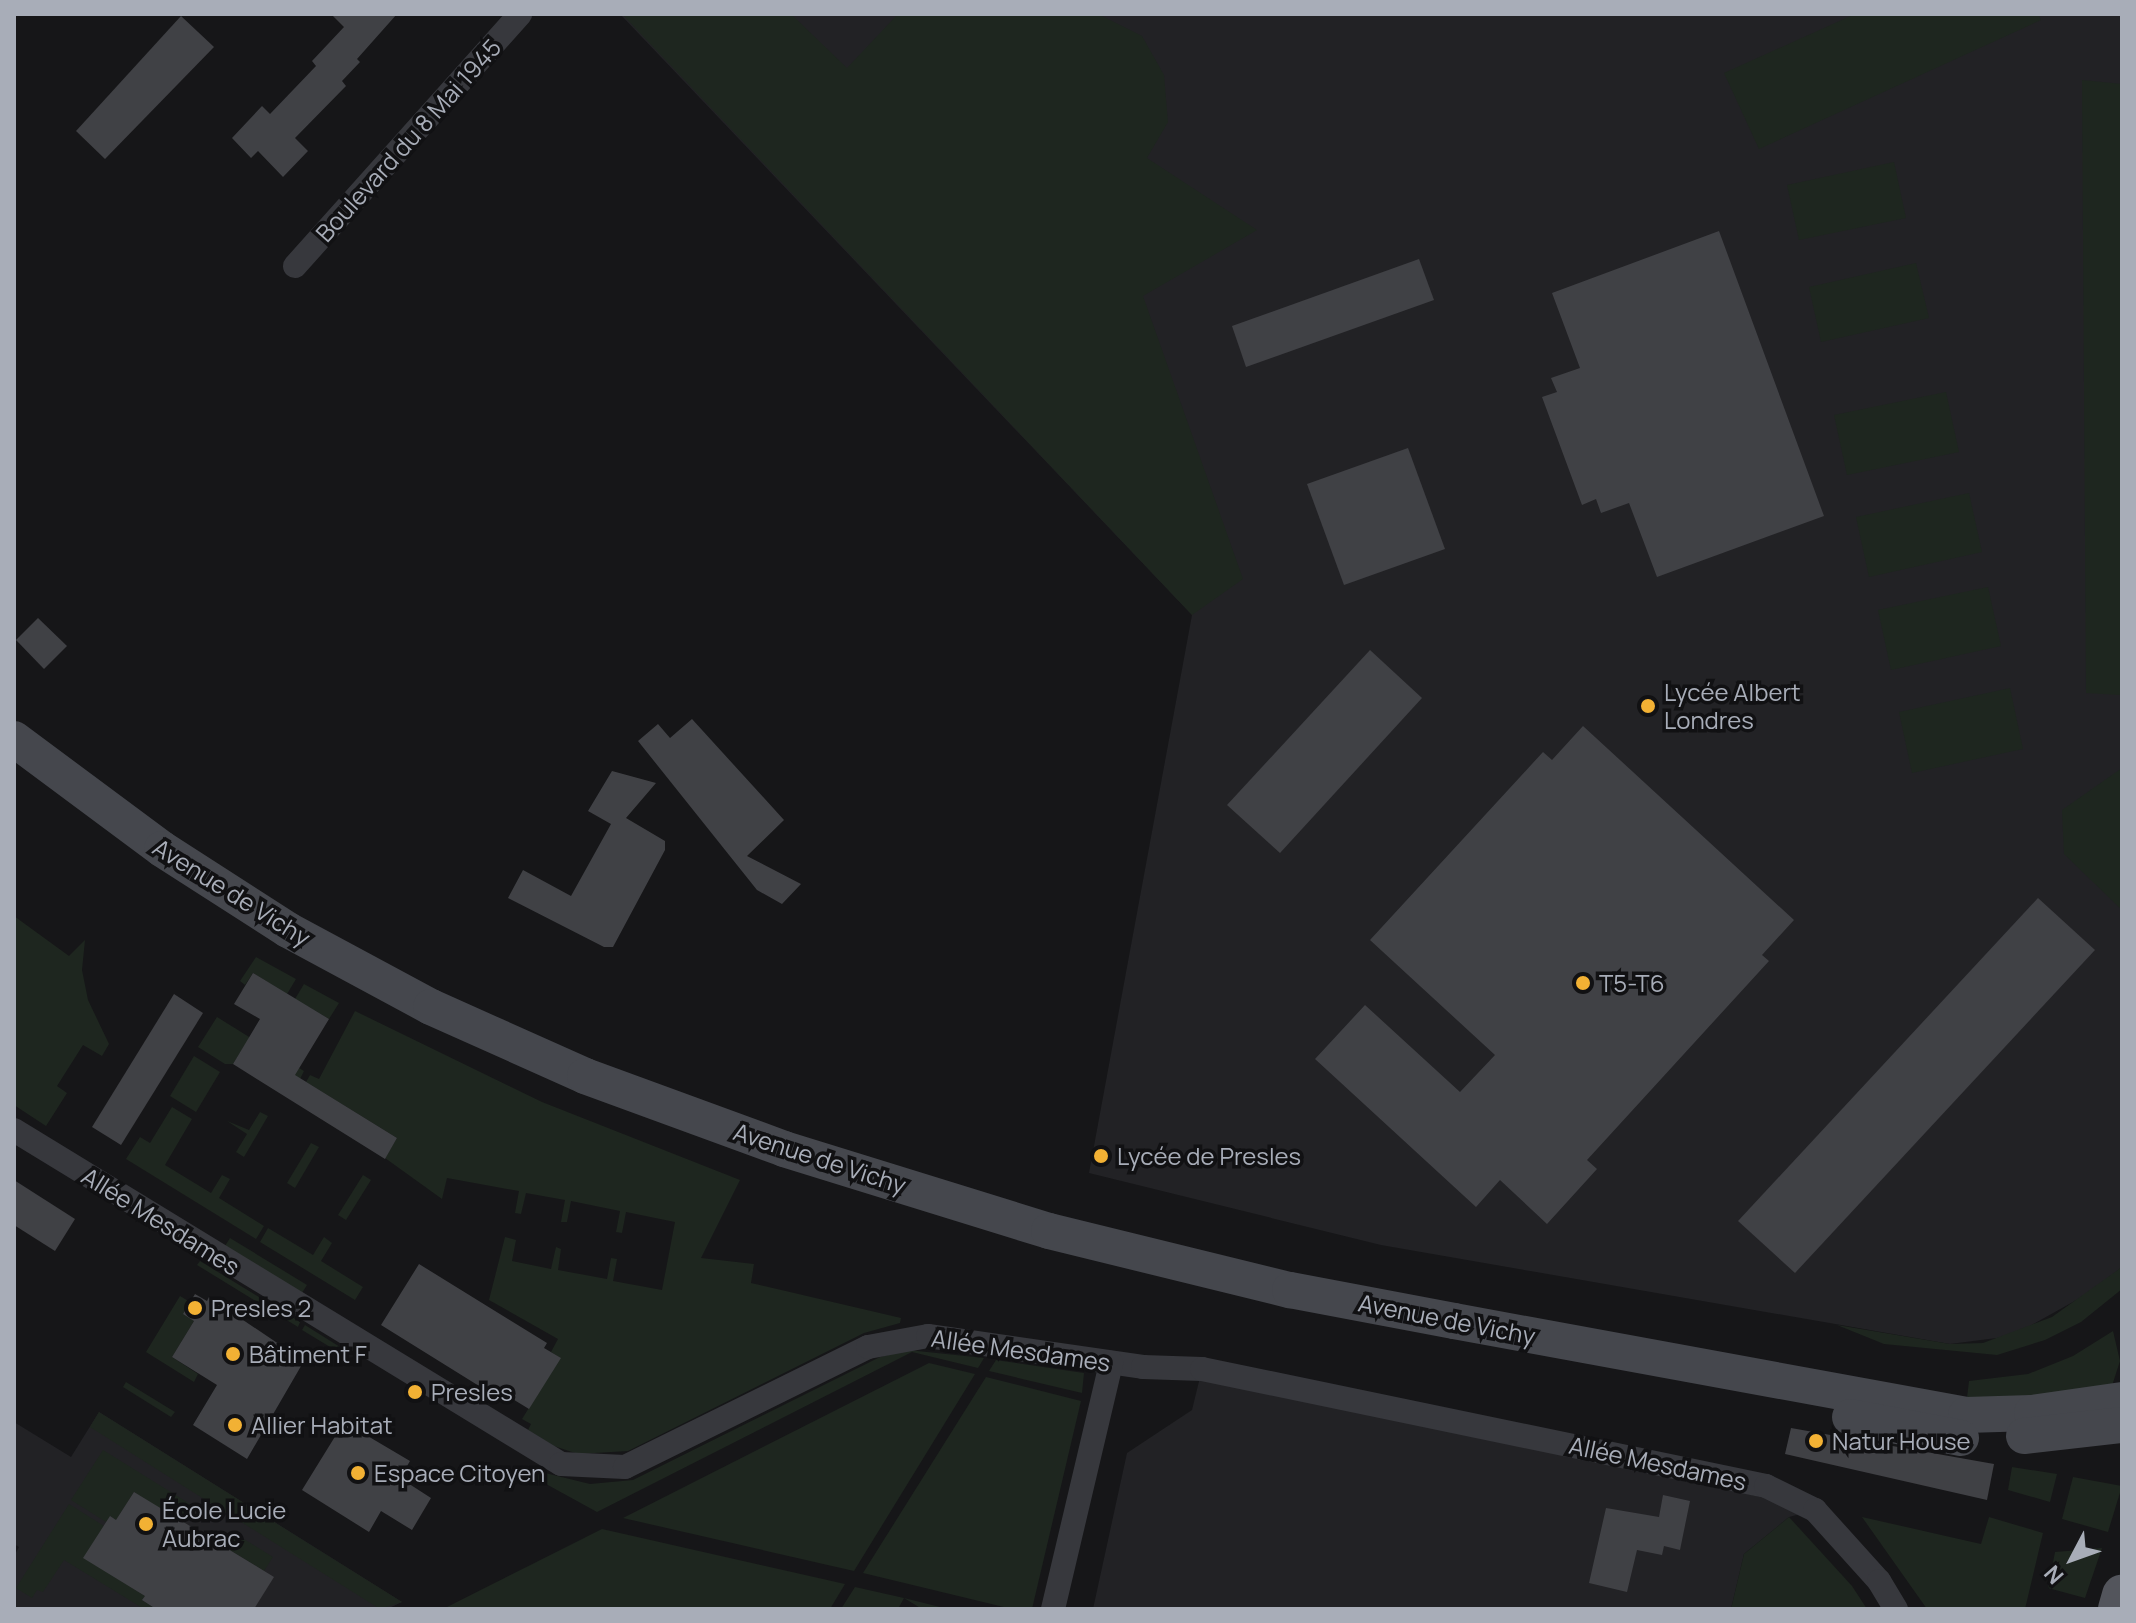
<!DOCTYPE html>
<meta charset="utf-8">
<style>
body{margin:0}
#map{position:relative;width:2136px;height:1623px;overflow:hidden;background:#161618;font-family:Manrope,sans-serif}
div>[style]{position:absolute}
.built>*{inset:0;background:#222225}
.green>*{inset:0;background:#1e261f}
.building>*{inset:0;background:#404145}
.street>*{height:24px;margin:-12px;padding:0 12px;transform-origin:12px;border-radius:12px;background:#37383d}
.secondary>*{height:36px;margin:-18px;padding:0 18px;transform-origin:18px;border-radius:18px;background:#45474d}
.primary>*{height:40px;margin:-20px;padding:0 20px;transform-origin:20px;border-radius:20px;background:#53555c}
.dots>*{width:22px;height:22px;translate:-50% -50%;box-sizing:border-box;border:4px solid #111113;border-radius:50%}
span{translate:-50% -50%;white-space:nowrap;text-align:center;line-height:1.15;-webkit-text-stroke:7px #111113;paint-order:stroke}
.street-label{font-size:24px;color:#a8adb8}
.poi-label{font-size:24px;color:#a8adb8}
.left{translate:0 -50%;text-align:left}
.frame{position:absolute;inset:0;border:16px solid #a8adb8;pointer-events:none}
.north{position:absolute;left:2032px;top:1519px;width:80px;height:80px;-webkit-text-stroke:6px #111113;paint-order:stroke;rotate:229deg;font-size:22px;font-weight:700;line-height:32px;text-align:center;color:#a8adb8}
.north::after{content:'';display:block;margin:auto;width:28px;height:36px;background:#a8adb8;clip-path:polygon(50% 0,100% 100%,50% 72%,0 100%)}
</style>
<div id="map">
<div class="built">
<div style="clip-path:polygon(620px 14px,2122px 14px,2122px 1267px,2089px 1293px,2012px 1336px,1950px 1344px,1381px 1245px,1089px 1173px,1192px 615px)"></div>
<div style="clip-path:polygon(1202px 1369px,1309px 1390px,1815px 1510px,1789px 1517px,1744px 1554px,1731px 1609px,1093px 1609px,1127px 1453px,1192px 1410px)"></div>
<div style="clip-path:polygon(99px 1412px,402px 1602px,387px 1609px,14px 1609px,14px 1556px,19px 1547px,14px 1544px,14px 1422px,71px 1457px)"></div>
</div>
<div class="green">
<div style="clip-path:polygon(622px 14px,791px 14px,847px 68px,898px 14px,1098px 14px,1142px 36px,1164px 75px,1168px 122px,1147px 158px,1257px 230px,1143px 296px,1243px 579px,1192px 615px)"></div>
<div style="clip-path:polygon(1855px 14px,2038px 14px,2041px 20px,1759px 149px,1724px 73px)"></div>
<div style="clip-path:polygon(2082px 80px,2122px 84px,2120px 695px,2086px 693px)"></div>
<div style="clip-path:polygon(1894px 162px,1906px 218px,1799px 240px,1787px 185px)"></div>
<div style="clip-path:polygon(1916px 263px,1929px 318px,1821px 342px,1809px 287px)"></div>
<div style="clip-path:polygon(1946px 392px,1959px 452px,1847px 475px,1834px 415px)"></div>
<div style="clip-path:polygon(1969px 493px,1982px 552px,1869px 577px,1856px 517px)"></div>
<div style="clip-path:polygon(1988px 587px,2001px 646px,1891px 670px,1878px 610px)"></div>
<div style="clip-path:polygon(2010px 688px,2023px 749px,1912px 773px,1899px 712px)"></div>
<div style="clip-path:polygon(2122px 768px,2122px 910px,2064px 854px,2062px 810px)"></div>
<div style="clip-path:polygon(14px 916px,69px 956px,85px 940px,82px 970px,88px 1000px,109px 1044px,102px 1056px,83px 1045px,57px 1086px,67px 1093px,46px 1126px,14px 1105px)"></div>
<div style="clip-path:polygon(256px 957px,296px 979px,287px 994px,253px 973px,245px 985px,240px 981px)"></div>
<div style="clip-path:polygon(304px 984px,339px 1003px,329px 1019px,295px 999px)"></div>
<div style="clip-path:polygon(355px 1011px,542px 1102px,740px 1180px,701px 1258px,754px 1264px,751px 1283px,901px 1318px,900px 1323px,864px 1333px,628px 1451px,578px 1454px,554px 1446px,528px 1430px,531px 1424px,522px 1419px,560px 1358px,551px 1352px,558px 1339px,489px 1300px,505px 1237px,516px 1240px,512px 1261px,551px 1269px,556px 1247px,561px 1249px,558px 1270px,607px 1279px,611px 1258px,617px 1259px,613px 1281px,662px 1290px,675px 1222px,626px 1212px,622px 1233px,616px 1232px,620px 1211px,571px 1201px,567px 1222px,561px 1222px,565px 1200px,526px 1193px,521px 1214px,515px 1213px,519px 1191px,447px 1178px,442px 1199px,385px 1158px,397px 1138px,306px 1082px,310px 1075px,319px 1079px)"></div>
<div style="clip-path:polygon(217px 1017px,304px 1071px,300px 1079px,245px 1045px,233px 1064px,225px 1064px,198px 1047px)"></div>
<div style="clip-path:polygon(194px 1056px,220px 1072px,196px 1112px,170px 1096px)"></div>
<div style="clip-path:polygon(172px 1107px,192px 1119px,165px 1165px,211px 1193px,222px 1175px,230px 1179px,219px 1198px,264px 1226px,256px 1239px,126px 1159px,140px 1137px,150px 1143px)"></div>
<div style="clip-path:polygon(260px 1112px,268px 1116px,244px 1157px,236px 1152px,247px 1134px,227px 1121px,249px 1130px)"></div>
<div style="clip-path:polygon(311px 1143px,319px 1147px,295px 1188px,287px 1183px)"></div>
<div style="clip-path:polygon(363px 1175px,371px 1180px,346px 1220px,338px 1215px)"></div>
<div style="clip-path:polygon(268px 1228px,313px 1255px,324px 1237px,332px 1243px,321px 1261px,363px 1287px,355px 1300px,260px 1242px)"></div>
<div style="clip-path:polygon(230px 1238px,307px 1285px,302px 1293px,225px 1246px)"></div>
<div style="clip-path:polygon(200px 1261px,300px 1322px,298px 1327px,197px 1265px)"></div>
<div style="clip-path:polygon(2122px 1267px,2122px 1289px,2081px 1322px,2045px 1340px,1997px 1355px,1884px 1344px,1837px 1325px,1950px 1344px,1983px 1343px,2052px 1317px)"></div>
<div style="clip-path:polygon(180px 1296px,190px 1302px,194px 1321px,172px 1357px,198px 1374px,194px 1382px,146px 1352px)"></div>
<div style="clip-path:polygon(305px 1325px,348px 1352px,345px 1356px,302px 1330px)"></div>
<div style="clip-path:polygon(2113px 1331px,2120px 1361px,2110px 1392px,1966px 1406px,1969px 1381px,2028px 1374px,2073px 1356px)"></div>
<div style="clip-path:polygon(908px 1350px,984px 1358px,978px 1368px,912px 1352px,597px 1512px,526px 1473px,537px 1471px,590px 1484px,633px 1480px,880px 1357px)"></div>
<div style="clip-path:polygon(996px 1360px,1084px 1373px,1082px 1393px,989px 1371px)"></div>
<div style="clip-path:polygon(929px 1363px,975px 1374px,854px 1571px,623px 1518px)"></div>
<div style="clip-path:polygon(986px 1377px,1081px 1401px,1032px 1609px,1012px 1609px,863px 1573px)"></div>
<div style="clip-path:polygon(126px 1382px,175px 1412px,171px 1417px,123px 1387px)"></div>
<div style="clip-path:polygon(99px 1412px,244px 1503px,234px 1518px,90px 1427px)"></div>
<div style="clip-path:polygon(103px 1450px,190px 1504px,180px 1521px,134px 1492px,116px 1520px,110px 1516px,106px 1522px,71px 1500px)"></div>
<div style="clip-path:polygon(2012px 1467px,2057px 1474px,2050px 1502px,2008px 1490px)"></div>
<div style="clip-path:polygon(2073px 1477px,2122px 1486px,2108px 1532px,2062px 1519px)"></div>
<div style="clip-path:polygon(69px 1504px,104px 1526px,84px 1558px,145px 1596px,142px 1600px,156px 1609px,144px 1609px,64px 1560px,43px 1592px,37px 1590px,32px 1598px,16px 1588px)"></div>
<div style="clip-path:polygon(247px 1505px,402px 1602px,380px 1609px,238px 1520px)"></div>
<div style="clip-path:polygon(1789px 1517px,1852px 1586px,1867px 1609px,1731px 1609px,1744px 1554px)"></div>
<div style="clip-path:polygon(1862px 1517px,1981px 1544px,1989px 1517px,2043px 1533px,2025px 1609px,1927px 1609px)"></div>
<div style="clip-path:polygon(602px 1529px,845px 1584px,830px 1609px,443px 1609px)"></div>
<div style="clip-path:polygon(234px 1533px,273px 1557px,264px 1571px,225px 1547px)"></div>
<div style="clip-path:polygon(2102px 1548px,2085px 1598px,2048px 1588px,2055px 1552px)"></div>
<div style="clip-path:polygon(855px 1587px,904px 1598px,948px 1609px,922px 1609px,904px 1598px,898px 1609px,841px 1609px)"></div>
</div>
<div class="building">
<div style="clip-path:polygon(331px 14px,397px 14px,357px 59px,360px 62px,342px 81px,346px 86px,295px 138px,308px 151px,283px 177px,258px 151px,251px 158px,232px 138px,262px 106px,270px 114px,316px 66px,312px 61px,344px 27px)"></div>
<div style="clip-path:polygon(181px 16px,214px 47px,105px 159px,76px 131px)"></div>
<div style="clip-path:polygon(1719px 231px,1824px 516px,1657px 577px,1629px 503px,1601px 513px,1596px 499px,1582px 505px,1542px 397px,1557px 392px,1551px 378px,1580px 368px,1552px 293px)"></div>
<div style="clip-path:polygon(1419px 259px,1434px 300px,1246px 367px,1232px 326px)"></div>
<div style="clip-path:polygon(1408px 448px,1445px 549px,1344px 585px,1307px 484px)"></div>
<div style="clip-path:polygon(38px 618px,67px 646px,44px 669px,16px 640px)"></div>
<div style="clip-path:polygon(1370px 650px,1422px 698px,1280px 853px,1227px 805px)"></div>
<div style="clip-path:polygon(692px 719px,784px 820px,747px 856px,801px 884px,782px 904px,757px 890px,638px 741px,658px 724px,670px 738px)"></div>
<div style="clip-path:polygon(1583px 726px,1794px 920px,1762px 955px,1769px 961px,1587px 1160px,1597px 1169px,1547px 1224px,1500px 1180px,1476px 1207px,1315px 1059px,1365px 1005px,1460px 1092px,1495px 1055px,1370px 940px,1543px 752px,1552px 760px)"></div>
<div style="clip-path:polygon(612px 771px,656px 783px,626px 818px,665px 841px,665px 850px,613px 947px,604px 947px,508px 898px,523px 870px,571px 896px,611px 824px,588px 811px)"></div>
<div style="clip-path:polygon(2038px 898px,2095px 950px,1795px 1273px,1738px 1221px)"></div>
<div style="clip-path:polygon(253px 973px,329px 1019px,295px 1075px,397px 1138px,385px 1159px,233px 1064px,260px 1019px,234px 1004px)"></div>
<div style="clip-path:polygon(174px 994px,203px 1013px,121px 1145px,92px 1127px)"></div>
<div style="clip-path:polygon(14px 1180px,75px 1219px,55px 1251px,14px 1225px)"></div>
<div style="clip-path:polygon(419px 1264px,547px 1343px,544px 1348px,561px 1358px,529px 1409px,511px 1398px,508px 1404px,381px 1325px)"></div>
<div style="clip-path:polygon(195px 1294px,207px 1301px,209px 1297px,304px 1361px,247px 1459px,193px 1425px,217px 1385px,172px 1357px,194px 1321px,183px 1314px)"></div>
<div style="clip-path:polygon(344px 1422px,410px 1461px,400px 1478px,431px 1498px,412px 1530px,381px 1511px,369px 1532px,302px 1490px)"></div>
<div style="clip-path:polygon(1791px 1428px,1994px 1464px,1987px 1500px,1785px 1454px)"></div>
<div style="clip-path:polygon(134px 1492px,274px 1577px,254px 1609px,156px 1609px,142px 1600px,145px 1596px,83px 1558px,110px 1516px,116px 1520px)"></div>
<div style="clip-path:polygon(1663px 1495px,1690px 1501px,1680px 1550px,1664px 1546px,1662px 1555px,1637px 1550px,1627px 1592px,1589px 1583px,1606px 1508px,1659px 1517px)"></div>
</div>
<div class="street">
<div style="left:295px;top:266px;width:338px;rotate:-48.2deg"></div>
<div style="left:14px;top:1130px;width:641px;rotate:31.41deg"></div>
<div style="left:561px;top:1464px;width:64px;rotate:2.7deg"></div>
<div style="left:625px;top:1467px;width:271px;rotate:-26.3deg"></div>
<div style="left:868px;top:1347px;width:61px;rotate:-10.4deg"></div>
<div style="left:928px;top:1336px;width:217px;rotate:8.2deg"></div>
<div style="left:1143px;top:1367px;width:59px;rotate:1.9deg"></div>
<div style="left:1202px;top:1369px;width:576px;rotate:11.72deg"></div>
<div style="left:1766px;top:1486px;width:55px;rotate:26.1deg"></div>
<div style="left:1815px;top:1510px;width:96px;rotate:48deg"></div>
<div style="left:1879px;top:1581px;width:33px;rotate:59deg"></div>
<div style="left:1053px;top:1609px;width:253px;rotate:-76.7deg"></div>
</div>
<div class="secondary">
<div style="left:14px;top:739px;width:184px;rotate:36.6deg"></div>
<div style="left:162px;top:849px;width:150px;rotate:32.7deg"></div>
<div style="left:288px;top:930px;width:162px;rotate:28.3deg"></div>
<div style="left:431px;top:1007px;width:169px;rotate:24.1deg"></div>
<div style="left:585px;top:1076px;width:212px;rotate:20.1deg"></div>
<div style="left:784px;top:1149px;width:277px;rotate:17.2deg"></div>
<div style="left:1049px;top:1231px;width:248px;rotate:13.8deg"></div>
<div style="left:1290px;top:1290px;width:167px;rotate:10.7deg"></div>
<div style="left:1454px;top:1321px;width:521px;rotate:10.4deg"></div>
<div style="left:1966px;top:1415px;width:66px;rotate:-1.7deg"></div>
<div style="left:2032px;top:1413px;width:91px;rotate:-8.2deg"></div>
<div style="left:1850px;top:1417px;width:113px;rotate:10.7deg"></div>
<div style="left:2024px;top:1436px;width:99px;rotate:-6.4deg"></div>
</div>
<div class="primary">
<div style="left:2118px;top:1609px;width:15px;rotate:-74deg"></div>
</div>
<div class="dots">
<div style="left:1648px;top:706px;background:#f2b134"></div>
<div style="left:1583px;top:983px;background:#f2b134"></div>
<div style="left:1101px;top:1156px;background:#f2b134"></div>
<div style="left:195px;top:1308px;background:#f2b134"></div>
<div style="left:233px;top:1354px;background:#f2b134"></div>
<div style="left:415px;top:1392px;background:#f2b134"></div>
<div style="left:235px;top:1425px;background:#f2b134"></div>
<div style="left:1816px;top:1441px;background:#f2b134"></div>
<div style="left:358px;top:1473px;background:#f2b134"></div>
<div style="left:146px;top:1524px;background:#f2b134"></div>
</div>
<div class="street-label">
<span style="left:408px;top:140px;rotate:-48deg">Boulevard du 8 Mai 1945</span>
<span style="left:232px;top:892px;rotate:32deg">Avenue de Vichy</span>
<span style="left:820px;top:1158px;rotate:18deg">Avenue de Vichy</span>
<span style="left:161px;top:1221px;rotate:32deg">Allée Mesdames</span>
<span style="left:1447px;top:1319px;rotate:11deg">Avenue de Vichy</span>
<span style="left:1021px;top:1350px;rotate:8deg">Allée Mesdames</span>
<span style="left:1658px;top:1463px;rotate:12deg">Allée Mesdames</span>
</div>
<div class="poi-label">
<span class="left" style="left:1664px;top:706px">Lycée Albert<br>Londres</span>
<span class="left" style="left:1599px;top:983px">T5-T6</span>
<span class="left" style="left:1117px;top:1156px">Lycée de Presles</span>
<span class="left" style="left:211px;top:1308px">Presles 2</span>
<span class="left" style="left:249px;top:1354px">Bâtiment F</span>
<span class="left" style="left:431px;top:1392px">Presles</span>
<span class="left" style="left:251px;top:1425px">Allier Habitat</span>
<span class="left" style="left:1832px;top:1441px">Natur House</span>
<span class="left" style="left:374px;top:1473px">Espace Citoyen</span>
<span class="left" style="left:162px;top:1524px">École Lucie<br>Aubrac</span>
</div>
<div class="frame"></div>
<div class="north">N</div>
</div>
